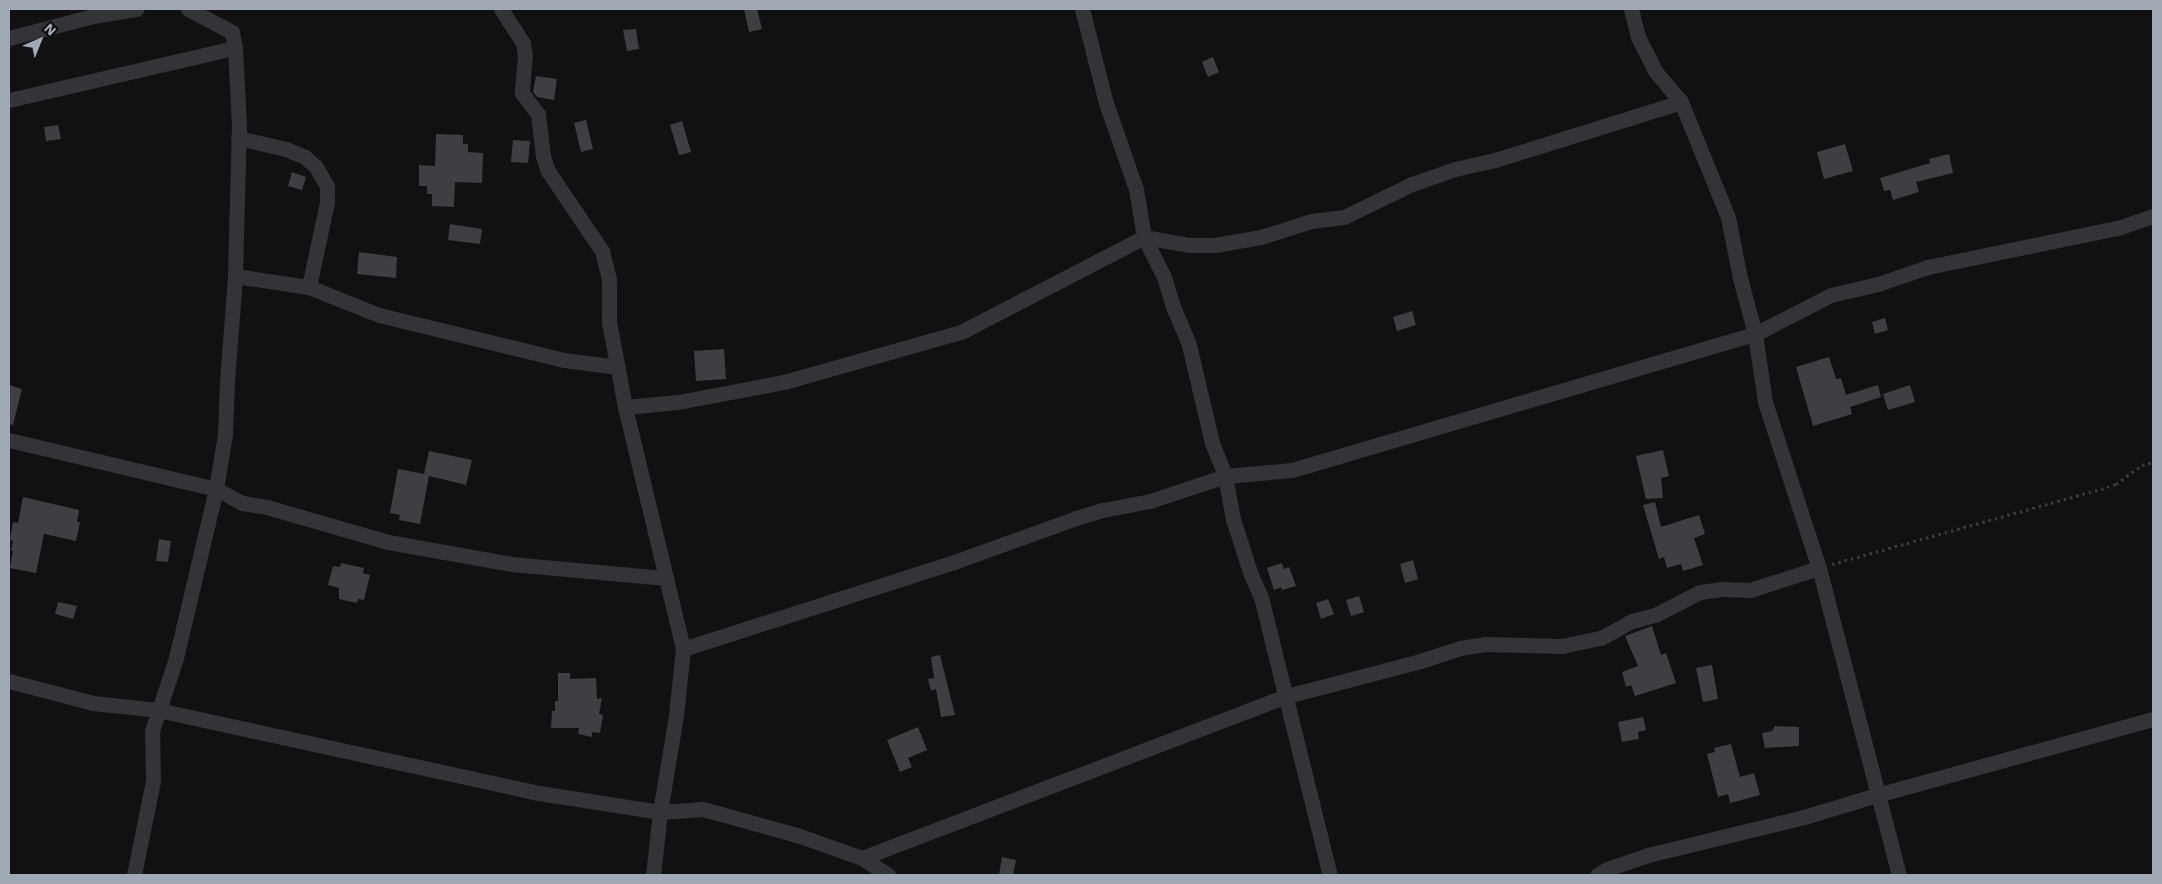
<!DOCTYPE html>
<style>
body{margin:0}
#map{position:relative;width:2162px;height:884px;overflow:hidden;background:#111113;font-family:"Work Sans",sans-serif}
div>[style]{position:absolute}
.building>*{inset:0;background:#3d3f43}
.path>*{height:3px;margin-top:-1.5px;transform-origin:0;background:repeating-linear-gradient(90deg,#383b3f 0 2.5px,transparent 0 6.5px)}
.street>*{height:15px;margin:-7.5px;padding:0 7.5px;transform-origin:7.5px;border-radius:7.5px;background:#323438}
span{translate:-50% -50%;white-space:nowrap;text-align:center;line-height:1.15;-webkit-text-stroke:4px #0c0c0e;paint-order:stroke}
.frame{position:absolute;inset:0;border:10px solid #a1a9b5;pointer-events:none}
.north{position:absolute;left:15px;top:15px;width:50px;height:50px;-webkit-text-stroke:4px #0c0c0e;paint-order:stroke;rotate:44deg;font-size:14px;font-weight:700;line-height:20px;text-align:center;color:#a1a9b5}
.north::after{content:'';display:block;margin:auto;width:18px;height:22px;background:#a1a9b5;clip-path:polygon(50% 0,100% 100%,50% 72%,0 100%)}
</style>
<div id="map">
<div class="building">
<div style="clip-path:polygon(744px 9px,757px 9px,762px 29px,749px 32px)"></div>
<div style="clip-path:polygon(636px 29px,639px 49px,627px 51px,623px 30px)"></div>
<div style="clip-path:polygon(1213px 57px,1219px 72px,1208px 77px,1202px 62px)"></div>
<div style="clip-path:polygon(536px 76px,557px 79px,554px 100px,537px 97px,533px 92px)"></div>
<div style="clip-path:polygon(586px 120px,593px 149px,581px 152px,574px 123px)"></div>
<div style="clip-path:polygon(682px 121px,691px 152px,679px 155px,670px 125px)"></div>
<div style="clip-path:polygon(58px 125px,61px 139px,46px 141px,44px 127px)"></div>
<div style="clip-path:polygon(436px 134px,463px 135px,463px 144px,468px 144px,468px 152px,483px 153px,482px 183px,455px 182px,454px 207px,432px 206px,432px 194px,427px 194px,427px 186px,419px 186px,419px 165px,435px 166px)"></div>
<div style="clip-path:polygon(513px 140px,530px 141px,528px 163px,511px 162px)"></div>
<div style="clip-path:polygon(1845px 144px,1853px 171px,1824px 179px,1817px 152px)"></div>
<div style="clip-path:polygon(1949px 154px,1953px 173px,1916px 182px,1919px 192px,1893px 200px,1890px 190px,1884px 191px,1880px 178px,1930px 163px,1929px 159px)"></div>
<div style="clip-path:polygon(292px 172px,306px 177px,302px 190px,288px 186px)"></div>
<div style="clip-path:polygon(450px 224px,482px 229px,480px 244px,448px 240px)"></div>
<div style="clip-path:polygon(359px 252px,397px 257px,396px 278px,357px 274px)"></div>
<div style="clip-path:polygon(1412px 311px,1416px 325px,1397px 331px,1393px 317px)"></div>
<div style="clip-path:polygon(1885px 318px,1888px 330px,1875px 334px,1872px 322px)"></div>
<div style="clip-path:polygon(724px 349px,726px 379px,696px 381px,694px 351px)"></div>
<div style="clip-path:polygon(1829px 357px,1836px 379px,1841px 378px,1846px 395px,1878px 385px,1881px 397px,1850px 407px,1852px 414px,1813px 426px,1796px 367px)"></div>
<div style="clip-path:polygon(9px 385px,22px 389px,13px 425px,9px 424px)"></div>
<div style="clip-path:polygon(1910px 385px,1915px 402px,1888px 410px,1883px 394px)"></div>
<div style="clip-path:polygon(1663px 450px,1669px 476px,1661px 478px,1663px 498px,1646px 499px,1636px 456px)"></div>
<div style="clip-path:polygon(429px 451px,472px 460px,466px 485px,429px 476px,420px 524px,399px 520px,400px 515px,390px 513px,398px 469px,424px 474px)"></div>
<div style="clip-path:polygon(23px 497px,79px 510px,77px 522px,80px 522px,76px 541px,44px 534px,36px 573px,10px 568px,13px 551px,11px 551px,13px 541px,10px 540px,13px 522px,18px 523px)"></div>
<div style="clip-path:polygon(1655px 502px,1661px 527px,1699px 515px,1705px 534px,1694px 538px,1703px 565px,1683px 571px,1681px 564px,1667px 568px,1664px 557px,1659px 559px,1643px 505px)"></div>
<div style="clip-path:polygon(159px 539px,171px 541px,168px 562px,156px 561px)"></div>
<div style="clip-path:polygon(1413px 560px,1418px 579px,1405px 583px,1400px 564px)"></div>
<div style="clip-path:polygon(341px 563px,364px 568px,363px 573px,370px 575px,364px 600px,358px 599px,357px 603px,339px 599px,339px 588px,328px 585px,333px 566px,340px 567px)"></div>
<div style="clip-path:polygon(1282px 563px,1284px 569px,1289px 567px,1296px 586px,1282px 590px,1281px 587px,1274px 590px,1267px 568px)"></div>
<div style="clip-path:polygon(1359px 596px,1364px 612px,1351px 616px,1346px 600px)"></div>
<div style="clip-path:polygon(1328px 599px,1334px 614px,1321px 619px,1316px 603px)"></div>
<div style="clip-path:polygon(58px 602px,77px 606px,73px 619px,55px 614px)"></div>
<div style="clip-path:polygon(1652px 626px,1661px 655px,1666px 653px,1676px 683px,1635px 696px,1631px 685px,1626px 687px,1622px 672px,1638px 666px,1625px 636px)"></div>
<div style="clip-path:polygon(940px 655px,955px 715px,941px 717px,936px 689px,931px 691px,928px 679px,934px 678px,931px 657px)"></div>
<div style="clip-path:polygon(1712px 665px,1718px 699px,1703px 702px,1696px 668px)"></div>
<div style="clip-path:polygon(558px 673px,570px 673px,570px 679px,596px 678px,597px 699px,602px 698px,599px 714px,603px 715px,600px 733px,592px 732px,592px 737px,578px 734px,579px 728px,551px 728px,552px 711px,555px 711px,555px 701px,558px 701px)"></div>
<div style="clip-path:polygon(1643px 717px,1646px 730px,1638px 732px,1639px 739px,1622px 742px,1618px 722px)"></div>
<div style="clip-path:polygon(1775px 726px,1799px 727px,1799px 746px,1765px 748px,1762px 733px,1772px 731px)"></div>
<div style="clip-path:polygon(918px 727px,927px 750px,908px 758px,912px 767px,900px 772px,887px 740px)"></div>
<div style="clip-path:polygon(1731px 744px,1740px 777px,1754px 773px,1760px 795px,1730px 803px,1728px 794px,1718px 797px,1707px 754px,1715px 752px,1714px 748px)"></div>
<div style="clip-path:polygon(1002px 857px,1016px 860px,1013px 875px,999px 875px)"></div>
</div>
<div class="path">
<div style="left:1832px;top:564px;width:279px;rotate:-15.6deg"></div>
<div style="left:2101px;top:489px;width:16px;rotate:-18deg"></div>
<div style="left:2116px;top:484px;width:32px;rotate:-36deg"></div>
<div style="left:2142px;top:465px;width:11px;rotate:-15deg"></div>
</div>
<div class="street">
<div style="left:501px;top:9px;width:40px;rotate:57.1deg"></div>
<div style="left:523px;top:43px;width:12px;rotate:81deg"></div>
<div style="left:525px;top:55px;width:38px;rotate:95deg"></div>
<div style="left:522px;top:93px;width:26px;rotate:53deg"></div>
<div style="left:538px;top:114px;width:42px;rotate:83.2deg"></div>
<div style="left:543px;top:156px;width:16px;rotate:72deg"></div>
<div style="left:548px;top:171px;width:97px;rotate:56deg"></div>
<div style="left:602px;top:251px;width:30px;rotate:76deg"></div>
<div style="left:609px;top:280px;width:42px;rotate:90deg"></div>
<div style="left:609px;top:322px;width:86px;rotate:79.3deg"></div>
<div style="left:625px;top:407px;width:249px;rotate:76.5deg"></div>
<div style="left:683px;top:649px;width:67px;rotate:96deg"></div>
<div style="left:676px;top:716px;width:97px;rotate:99.5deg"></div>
<div style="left:660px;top:812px;width:63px;rotate:96.3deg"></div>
<div style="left:1082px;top:9px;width:97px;rotate:75.7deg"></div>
<div style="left:1106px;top:103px;width:91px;rotate:70.8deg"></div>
<div style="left:1136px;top:189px;width:49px;rotate:80.5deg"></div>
<div style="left:1144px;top:237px;width:45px;rotate:63.4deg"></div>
<div style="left:1164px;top:277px;width:34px;rotate:73deg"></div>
<div style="left:1174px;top:309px;width:39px;rotate:67deg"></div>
<div style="left:1189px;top:345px;width:101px;rotate:76.8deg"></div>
<div style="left:1212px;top:443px;width:35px;rotate:68deg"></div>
<div style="left:1225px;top:476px;width:44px;rotate:79.5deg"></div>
<div style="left:1233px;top:519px;width:59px;rotate:72.2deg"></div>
<div style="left:1251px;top:575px;width:24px;rotate:66deg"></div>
<div style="left:1261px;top:597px;width:286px;rotate:76.1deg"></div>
<div style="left:1631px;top:9px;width:29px;rotate:76deg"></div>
<div style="left:1638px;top:37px;width:39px;rotate:63deg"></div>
<div style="left:1656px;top:72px;width:39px;rotate:50deg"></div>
<div style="left:1681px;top:102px;width:124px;rotate:67.8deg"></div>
<div style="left:1728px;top:217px;width:62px;rotate:78.9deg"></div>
<div style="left:1740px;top:278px;width:58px;rotate:75deg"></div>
<div style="left:1755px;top:334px;width:69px;rotate:81.6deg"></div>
<div style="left:1765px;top:402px;width:175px;rotate:72deg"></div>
<div style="left:1819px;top:568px;width:317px;rotate:75.4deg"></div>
<div style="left:9px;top:38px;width:87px;rotate:-14.7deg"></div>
<div style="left:93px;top:16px;width:44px;rotate:-9.2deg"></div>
<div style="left:9px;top:100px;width:232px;rotate:-13deg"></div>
<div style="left:238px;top:138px;width:49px;rotate:12.9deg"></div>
<div style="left:286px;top:149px;width:21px;rotate:23deg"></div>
<div style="left:305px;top:157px;width:15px;rotate:42deg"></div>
<div style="left:316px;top:167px;width:22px;rotate:60deg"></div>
<div style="left:327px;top:186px;width:16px;rotate:90deg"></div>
<div style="left:327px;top:202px;width:87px;rotate:102deg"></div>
<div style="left:235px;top:276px;width:75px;rotate:8.5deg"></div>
<div style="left:309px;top:287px;width:75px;rotate:21.8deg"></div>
<div style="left:379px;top:315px;width:190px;rotate:13.7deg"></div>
<div style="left:564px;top:360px;width:54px;rotate:7.4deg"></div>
<div style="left:625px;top:407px;width:53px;rotate:-5.4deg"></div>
<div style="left:678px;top:402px;width:108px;rotate:-10.7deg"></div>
<div style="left:784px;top:382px;width:184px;rotate:-15.8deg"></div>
<div style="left:961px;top:332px;width:206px;rotate:-27.4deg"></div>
<div style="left:1144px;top:237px;width:46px;rotate:10.1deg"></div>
<div style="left:1189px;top:245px;width:26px"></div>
<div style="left:1215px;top:245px;width:47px;rotate:-9.9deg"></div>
<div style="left:1261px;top:237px;width:52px;rotate:-17.7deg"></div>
<div style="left:1311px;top:221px;width:33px;rotate:-7deg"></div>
<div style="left:1344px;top:217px;width:76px;rotate:-25.9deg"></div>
<div style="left:1412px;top:184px;width:46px;rotate:-19.2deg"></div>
<div style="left:1455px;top:169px;width:41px;rotate:-12.7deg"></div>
<div style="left:1495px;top:160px;width:195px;rotate:-17.3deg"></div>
<div style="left:9px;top:440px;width:213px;rotate:13.3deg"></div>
<div style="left:216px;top:489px;width:30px;rotate:28deg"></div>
<div style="left:242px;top:503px;width:25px;rotate:9deg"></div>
<div style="left:267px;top:507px;width:126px;rotate:16.1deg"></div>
<div style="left:388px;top:542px;width:125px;rotate:10.1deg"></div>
<div style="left:511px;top:564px;width:156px;rotate:5.2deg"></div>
<div style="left:683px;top:649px;width:285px;rotate:-17.8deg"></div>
<div style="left:954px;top:562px;width:130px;rotate:-19.8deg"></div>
<div style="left:1076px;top:518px;width:28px;rotate:-17deg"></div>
<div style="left:1103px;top:510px;width:48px;rotate:-10.8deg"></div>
<div style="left:1150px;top:501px;width:79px;rotate:-18.4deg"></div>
<div style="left:1225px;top:476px;width:67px;rotate:-5.1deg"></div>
<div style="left:1292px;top:470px;width:483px;rotate:-16.4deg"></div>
<div style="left:1755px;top:334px;width:85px;rotate:-27.2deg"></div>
<div style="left:1831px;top:295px;width:48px;rotate:-13.2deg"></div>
<div style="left:1878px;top:284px;width:53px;rotate:-18.8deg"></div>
<div style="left:1928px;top:267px;width:197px;rotate:-11.7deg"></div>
<div style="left:2121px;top:227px;width:34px;rotate:-19deg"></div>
<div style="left:9px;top:681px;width:87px;rotate:14.7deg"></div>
<div style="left:93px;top:703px;width:65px;rotate:6.1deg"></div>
<div style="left:158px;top:710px;width:390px;rotate:12.3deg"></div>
<div style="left:539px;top:793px;width:122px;rotate:8.9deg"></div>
<div style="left:660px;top:812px;width:43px;rotate:-4deg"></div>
<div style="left:703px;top:809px;width:98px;rotate:15.5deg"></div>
<div style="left:797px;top:835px;width:69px;rotate:19.5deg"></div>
<div style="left:862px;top:858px;width:31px;rotate:33deg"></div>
<div style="left:862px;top:858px;width:455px;rotate:-20.9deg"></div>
<div style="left:1287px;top:696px;width:138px;rotate:-14.7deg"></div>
<div style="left:1420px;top:661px;width:42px;rotate:-18deg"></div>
<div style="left:1460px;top:648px;width:25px;rotate:-9deg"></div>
<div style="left:1485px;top:644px;width:77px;rotate:1.5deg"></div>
<div style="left:1562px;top:646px;width:40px;rotate:-12deg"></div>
<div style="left:1601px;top:638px;width:35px;rotate:-29deg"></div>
<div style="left:1632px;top:621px;width:24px;rotate:-15deg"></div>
<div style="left:1655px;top:615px;width:51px;rotate:-27.1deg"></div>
<div style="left:1700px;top:592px;width:21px;rotate:-8deg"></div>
<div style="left:1721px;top:589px;width:29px;rotate:2deg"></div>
<div style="left:1750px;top:590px;width:72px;rotate:-17.7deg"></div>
<div style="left:134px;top:875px;width:96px;rotate:-78.6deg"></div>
<div style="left:153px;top:781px;width:50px;rotate:-91.1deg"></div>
<div style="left:152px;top:731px;width:77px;rotate:-71.8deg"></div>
<div style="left:176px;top:658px;width:174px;rotate:-76.7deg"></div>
<div style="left:216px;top:489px;width:56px;rotate:-80.7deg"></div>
<div style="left:225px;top:434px;width:53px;rotate:-87.8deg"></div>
<div style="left:227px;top:381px;width:105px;rotate:-85.6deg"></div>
<div style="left:235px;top:276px;width:151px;rotate:-88.5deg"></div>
<div style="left:239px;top:125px;width:77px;rotate:-93deg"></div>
<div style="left:235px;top:48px;width:16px;rotate:-101deg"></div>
<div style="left:232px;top:32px;width:50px;rotate:-152.4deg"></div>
<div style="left:1597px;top:875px;width:12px;rotate:-31deg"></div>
<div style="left:1607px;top:869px;width:43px;rotate:-18.9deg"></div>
<div style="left:1648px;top:855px;width:161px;rotate:-13.7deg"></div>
<div style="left:1804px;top:817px;width:76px;rotate:-16.8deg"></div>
<div style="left:1877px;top:795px;width:286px;rotate:-15.4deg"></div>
</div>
<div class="frame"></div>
<div class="north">N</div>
</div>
